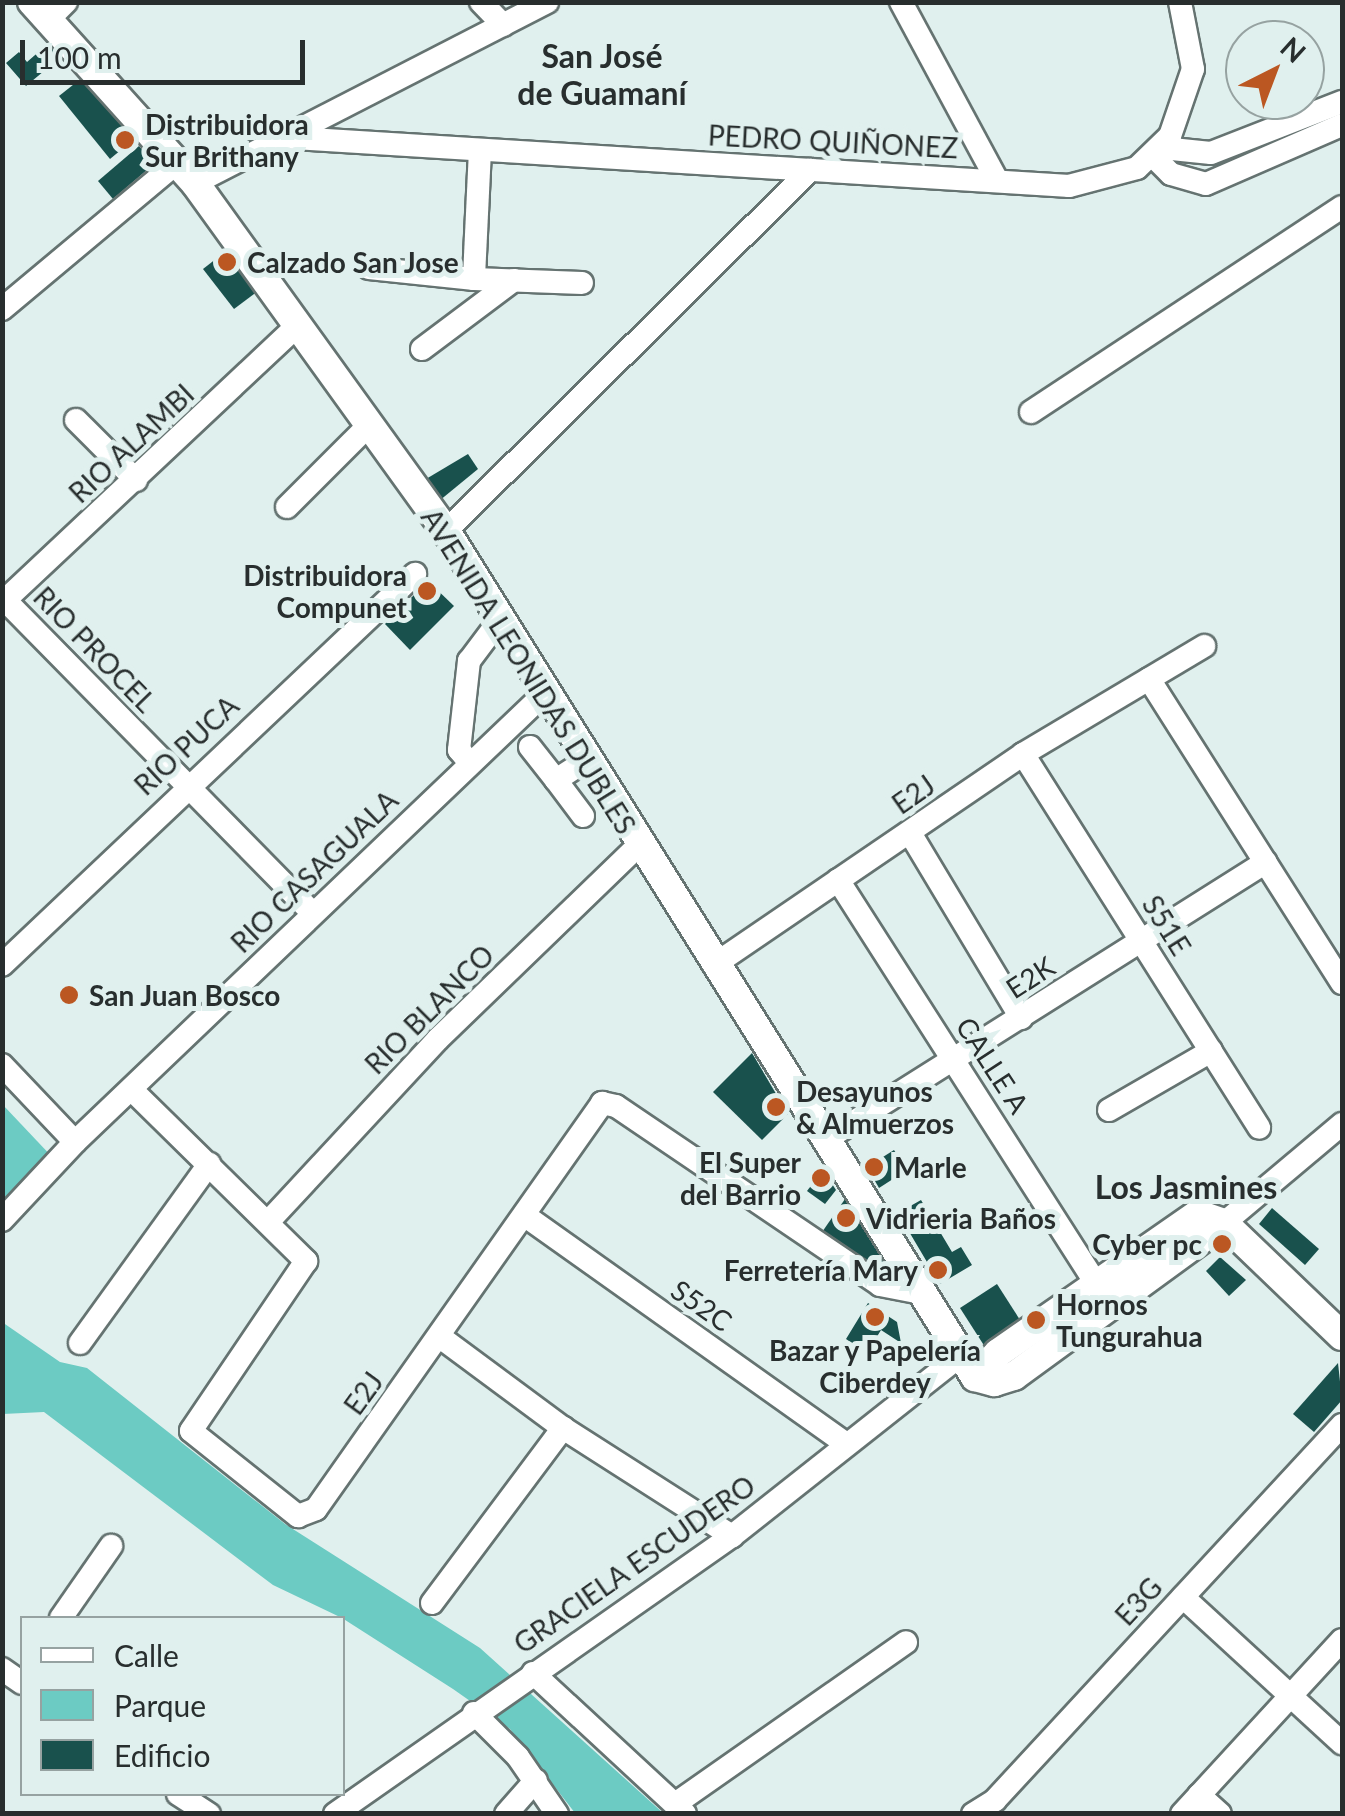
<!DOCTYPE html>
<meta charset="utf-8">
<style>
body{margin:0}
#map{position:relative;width:1345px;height:1816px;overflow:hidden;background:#e0f0ee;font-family:Lato,sans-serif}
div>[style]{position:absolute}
.green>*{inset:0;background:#6ccbc3}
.building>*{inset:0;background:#19514d}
.roads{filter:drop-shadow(2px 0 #657371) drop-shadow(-2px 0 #657371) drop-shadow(0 2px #657371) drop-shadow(0 -2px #657371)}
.minor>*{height:22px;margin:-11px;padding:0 11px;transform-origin:11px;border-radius:11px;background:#fff}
.major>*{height:28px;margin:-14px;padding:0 14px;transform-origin:14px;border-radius:14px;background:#fff}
.dots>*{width:28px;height:28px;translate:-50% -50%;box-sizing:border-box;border:5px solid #e0f0ee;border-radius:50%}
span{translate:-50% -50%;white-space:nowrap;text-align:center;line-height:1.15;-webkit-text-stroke:10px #e0f0ee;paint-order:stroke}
.poi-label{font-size:28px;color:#282e2e;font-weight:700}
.left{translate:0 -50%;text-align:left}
.right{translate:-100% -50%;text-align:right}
.street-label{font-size:28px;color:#282e2e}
.quarter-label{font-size:32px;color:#282e2e;font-weight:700}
.frame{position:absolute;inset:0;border:5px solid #282e2e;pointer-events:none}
.legend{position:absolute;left:20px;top:1616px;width:325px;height:180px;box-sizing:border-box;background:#e0f0ee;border:2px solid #96a2a1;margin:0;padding:12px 18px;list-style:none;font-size:30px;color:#282e2e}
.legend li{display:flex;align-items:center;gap:20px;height:50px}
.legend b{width:50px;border:2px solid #96a2a1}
.north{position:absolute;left:1225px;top:20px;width:100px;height:100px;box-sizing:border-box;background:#e0f0ee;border:2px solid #96a2a1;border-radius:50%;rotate:42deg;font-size:28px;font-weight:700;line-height:40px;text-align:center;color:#282e2e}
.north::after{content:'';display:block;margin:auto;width:35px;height:45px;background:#bb5722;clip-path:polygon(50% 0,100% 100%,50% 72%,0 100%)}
.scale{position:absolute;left:20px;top:40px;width:285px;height:45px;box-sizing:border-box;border:5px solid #282e2e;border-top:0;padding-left:12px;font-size:30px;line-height:35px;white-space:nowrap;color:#282e2e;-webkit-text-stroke:8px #e0f0ee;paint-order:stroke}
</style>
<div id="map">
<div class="green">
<div style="clip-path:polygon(3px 1105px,55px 1160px,3px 1210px)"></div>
<div style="clip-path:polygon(2px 1322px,60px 1362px,87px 1368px,285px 1524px,480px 1648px,663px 1813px,575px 1813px,510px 1729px,453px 1689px,342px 1618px,273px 1585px,44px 1412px,3px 1414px)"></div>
</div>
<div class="building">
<div style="clip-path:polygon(50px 42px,62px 56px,26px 86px,6px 63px,19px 52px,27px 62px)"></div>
<div style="clip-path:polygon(83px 77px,133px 140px,110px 159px,59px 96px)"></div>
<div style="clip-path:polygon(139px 146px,154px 164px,113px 199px,98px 181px)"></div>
<div style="clip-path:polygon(226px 251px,258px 291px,234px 309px,203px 269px)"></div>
<div style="clip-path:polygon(468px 454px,478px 469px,439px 501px,426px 479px)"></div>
<div style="clip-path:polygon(428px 581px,454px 606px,410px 650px,385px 624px)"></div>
<div style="clip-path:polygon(752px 1053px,788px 1114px,762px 1140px,713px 1092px)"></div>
<div style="clip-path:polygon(894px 1150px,907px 1170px,879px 1188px,867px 1167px)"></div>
<div style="clip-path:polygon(823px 1170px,836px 1190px,825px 1204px,807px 1191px)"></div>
<div style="clip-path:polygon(845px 1199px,885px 1263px,881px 1271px,874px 1273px,820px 1235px)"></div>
<div style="clip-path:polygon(921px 1200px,952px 1252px,961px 1247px,972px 1265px,940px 1284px,898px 1213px)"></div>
<div style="clip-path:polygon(1272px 1208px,1319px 1249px,1305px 1265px,1259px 1224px)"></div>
<div style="clip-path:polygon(1220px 1257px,1246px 1280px,1229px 1296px,1206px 1271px)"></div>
<div style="clip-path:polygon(997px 1284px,1022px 1323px,985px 1347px,960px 1308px)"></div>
<div style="clip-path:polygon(868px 1303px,897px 1322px,901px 1343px,881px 1330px,867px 1353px,846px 1339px)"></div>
<div style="clip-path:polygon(1338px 1363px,1342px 1400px,1314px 1432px,1293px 1414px)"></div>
</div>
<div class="roads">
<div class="minor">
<div style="left:481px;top:2px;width:32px;rotate:46deg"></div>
<div style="left:901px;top:2px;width:202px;rotate:61.7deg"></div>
<div style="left:49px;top:19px;width:24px;rotate:-45deg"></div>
<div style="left:278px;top:137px;width:793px;rotate:3.54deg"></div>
<div style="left:1069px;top:186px;width:70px;rotate:-14.8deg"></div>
<div style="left:1137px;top:168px;width:46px;rotate:-44.1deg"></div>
<div style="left:1170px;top:136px;width:71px;rotate:-71.1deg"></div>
<div style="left:1193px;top:69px;width:68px;rotate:-101deg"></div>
<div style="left:1162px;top:148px;width:49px;rotate:5.8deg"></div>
<div style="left:1211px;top:153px;width:141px;rotate:-21.3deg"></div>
<div style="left:480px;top:150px;width:129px;rotate:92.7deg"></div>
<div style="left:474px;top:279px;width:108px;rotate:2.1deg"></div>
<div style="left:1153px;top:156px;width:25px;rotate:45deg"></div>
<div style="left:1171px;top:174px;width:36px;rotate:16deg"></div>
<div style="left:1206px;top:184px;width:148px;rotate:-23.5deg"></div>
<div style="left:195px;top:183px;width:396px;rotate:-27.2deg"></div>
<div style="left:369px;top:268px;width:106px;rotate:6deg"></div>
<div style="left:2px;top:309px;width:229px;rotate:-39.9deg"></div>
<div style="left:422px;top:349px;width:115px;rotate:-36.9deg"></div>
<div style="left:1031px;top:412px;width:372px;rotate:-33.4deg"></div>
<div style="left:76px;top:420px;width:85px;rotate:45deg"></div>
<div style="left:287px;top:507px;width:117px;rotate:-45deg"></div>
<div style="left:446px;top:531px;width:513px;rotate:-44.76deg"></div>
<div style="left:2px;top:597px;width:443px;rotate:45.5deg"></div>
<div style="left:2px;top:603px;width:407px;rotate:-43.2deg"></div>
<div style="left:1149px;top:679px;width:360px;rotate:57.6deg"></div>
<div style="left:530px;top:747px;width:42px;rotate:51.8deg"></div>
<div style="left:556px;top:780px;width:35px;rotate:-33deg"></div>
<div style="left:1023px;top:754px;width:442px;rotate:57.7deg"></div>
<div style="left:470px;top:763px;width:17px;rotate:-130deg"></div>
<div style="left:459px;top:750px;width:90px;rotate:-83.6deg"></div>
<div style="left:469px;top:661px;width:50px;rotate:-53.1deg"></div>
<div style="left:556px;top:780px;width:45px;rotate:53.1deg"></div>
<div style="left:910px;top:833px;width:216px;rotate:59deg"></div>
<div style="left:838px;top:880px;width:479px;rotate:57.4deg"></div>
<div style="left:2px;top:965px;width:569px;rotate:-43.43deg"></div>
<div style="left:714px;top:965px;width:374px;rotate:-34.3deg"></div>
<div style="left:1023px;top:754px;width:211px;rotate:-30.8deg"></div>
<div style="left:2px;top:1065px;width:106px;rotate:46.5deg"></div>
<div style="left:133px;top:1091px;width:243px;rotate:44.5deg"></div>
<div style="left:306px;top:1261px;width:205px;rotate:124.1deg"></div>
<div style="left:191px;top:1431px;width:137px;rotate:38.5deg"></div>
<div style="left:298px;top:1516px;width:19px;rotate:-21deg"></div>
<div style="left:316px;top:1509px;width:497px;rotate:-54.8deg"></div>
<div style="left:602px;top:1103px;width:14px;rotate:12deg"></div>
<div style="left:616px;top:1106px;width:319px;rotate:34.1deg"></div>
<div style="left:880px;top:1285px;width:42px;rotate:11deg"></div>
<div style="left:1109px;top:1110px;width:118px;rotate:-30deg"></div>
<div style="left:825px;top:1140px;width:521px;rotate:-32.23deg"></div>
<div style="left:524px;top:1215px;width:395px;rotate:35.4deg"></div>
<div style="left:2px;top:1220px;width:107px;rotate:-46.9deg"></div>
<div style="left:75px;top:1142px;width:647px;rotate:-43.69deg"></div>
<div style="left:269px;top:1221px;width:248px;rotate:-47.1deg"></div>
<div style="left:438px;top:1039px;width:278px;rotate:-44deg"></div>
<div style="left:1224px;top:1223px;width:154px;rotate:-40deg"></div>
<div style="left:440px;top:1337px;width:153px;rotate:36.5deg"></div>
<div style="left:563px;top:1428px;width:201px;rotate:32.6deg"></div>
<div style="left:80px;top:1343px;width:221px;rotate:-54.2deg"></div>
<div style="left:1183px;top:1597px;width:216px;rotate:42.6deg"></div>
<div style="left:432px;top:1603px;width:219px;rotate:-53.2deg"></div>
<div style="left:61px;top:1618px;width:88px;rotate:-55.2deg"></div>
<div style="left:2px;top:1669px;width:24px;rotate:35deg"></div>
<div style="left:533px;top:1673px;width:207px;rotate:42.8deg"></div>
<div style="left:474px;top:1713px;width:62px;rotate:45deg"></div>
<div style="left:518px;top:1757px;width:69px;rotate:55.6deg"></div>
<div style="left:178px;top:1794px;width:37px;rotate:33deg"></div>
<div style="left:1199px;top:1795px;width:28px;rotate:42deg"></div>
<div style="left:675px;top:1804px;width:282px;rotate:-35deg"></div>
<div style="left:335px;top:1814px;width:485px;rotate:-35deg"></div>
<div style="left:732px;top:1536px;width:292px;rotate:-38.3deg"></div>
<div style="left:506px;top:1814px;width:45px;rotate:-48.6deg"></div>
<div style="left:973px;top:1814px;width:26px;rotate:-32deg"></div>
<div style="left:995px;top:1800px;width:511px;rotate:-47.22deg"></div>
<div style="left:1182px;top:1814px;width:236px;rotate:-47.4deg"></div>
</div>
<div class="major">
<div style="left:32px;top:2px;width:244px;rotate:48deg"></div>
<div style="left:195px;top:183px;width:429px;rotate:54.2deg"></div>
<div style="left:446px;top:531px;width:998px;rotate:57.98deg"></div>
<div style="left:975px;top:1377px;width:33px;rotate:-46deg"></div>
<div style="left:998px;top:1353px;width:244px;rotate:-34.8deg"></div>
<div style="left:1198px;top:1214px;width:28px;rotate:19deg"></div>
<div style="left:1224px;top:1223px;width:163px;rotate:43.8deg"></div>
<div style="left:975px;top:1377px;width:20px;rotate:15deg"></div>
<div style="left:994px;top:1382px;width:21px;rotate:-17deg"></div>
<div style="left:1014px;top:1376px;width:260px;rotate:-36.1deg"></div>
</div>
</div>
<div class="dots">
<div style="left:125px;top:140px;background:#bb5722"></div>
<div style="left:227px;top:262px;background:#bb5722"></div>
<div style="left:427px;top:591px;background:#bb5722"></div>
<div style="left:69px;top:995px;background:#bb5722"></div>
<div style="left:776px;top:1107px;background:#bb5722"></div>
<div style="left:874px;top:1167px;background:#bb5722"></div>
<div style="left:821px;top:1178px;background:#bb5722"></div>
<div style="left:846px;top:1218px;background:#bb5722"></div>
<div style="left:1222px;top:1244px;background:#bb5722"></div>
<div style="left:938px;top:1270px;background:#bb5722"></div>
<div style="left:875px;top:1317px;background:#bb5722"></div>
<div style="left:1036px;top:1320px;background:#bb5722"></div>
</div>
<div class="poi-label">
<span class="left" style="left:145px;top:140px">Distribuidora<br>Sur Brithany</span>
<span class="left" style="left:247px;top:262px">Calzado San Jose</span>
<span class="right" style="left:407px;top:591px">Distribuidora<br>Compunet</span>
<span class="left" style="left:89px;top:995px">San Juan Bosco</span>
<span class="left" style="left:796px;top:1107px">Desayunos<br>&amp; Almuerzos</span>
<span class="right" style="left:801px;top:1178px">El Super<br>del Barrio</span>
<span class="left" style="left:894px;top:1167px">Marle</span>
<span class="left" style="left:866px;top:1218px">Vidrieria Baños</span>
<span class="right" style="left:1202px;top:1244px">Cyber pc</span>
<span class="right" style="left:918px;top:1270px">Ferretería Mary</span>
<span class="left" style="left:1056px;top:1320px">Hornos<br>Tungurahua</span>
<span style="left:875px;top:1366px">Bazar y Papelería<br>Ciberdey</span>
</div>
<div class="street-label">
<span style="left:833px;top:141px;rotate:3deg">PEDRO QUIÑONEZ</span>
<span style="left:131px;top:443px;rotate:-43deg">RIO ALAMBI</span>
<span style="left:95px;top:649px;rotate:46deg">RIO PROCEL</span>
<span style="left:529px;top:671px;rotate:58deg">AVENIDA LEONIDAS DUBLES</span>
<span style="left:186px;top:745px;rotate:-43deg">RIO PUCA</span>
<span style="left:913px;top:794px;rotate:-35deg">E2J</span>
<span style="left:314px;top:871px;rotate:-44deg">RIO CASAGUALA</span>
<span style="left:1167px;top:925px;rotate:58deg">S51E</span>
<span style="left:1030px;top:977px;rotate:-33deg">E2K</span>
<span style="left:429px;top:1009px;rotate:-45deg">RIO BLANCO</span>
<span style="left:993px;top:1065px;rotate:57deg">CALLE A</span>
<span style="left:702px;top:1305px;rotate:35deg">S52C</span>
<span style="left:363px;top:1393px;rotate:-54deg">E2J</span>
<span style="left:634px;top:1564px;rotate:-35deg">GRACIELA ESCUDERO</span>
<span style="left:1138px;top:1601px;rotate:-47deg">E3G</span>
</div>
<div class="quarter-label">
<span style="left:602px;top:75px">San José<br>de Guamaní</span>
<span style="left:1186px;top:1187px">Los Jasmines</span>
</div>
<div class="frame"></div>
<ul class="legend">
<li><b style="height:12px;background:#fff"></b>Calle</li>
<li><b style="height:28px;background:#6ccbc3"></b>Parque</li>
<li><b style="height:28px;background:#19514d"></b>Edificio</li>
</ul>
<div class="north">N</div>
<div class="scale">100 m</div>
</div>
